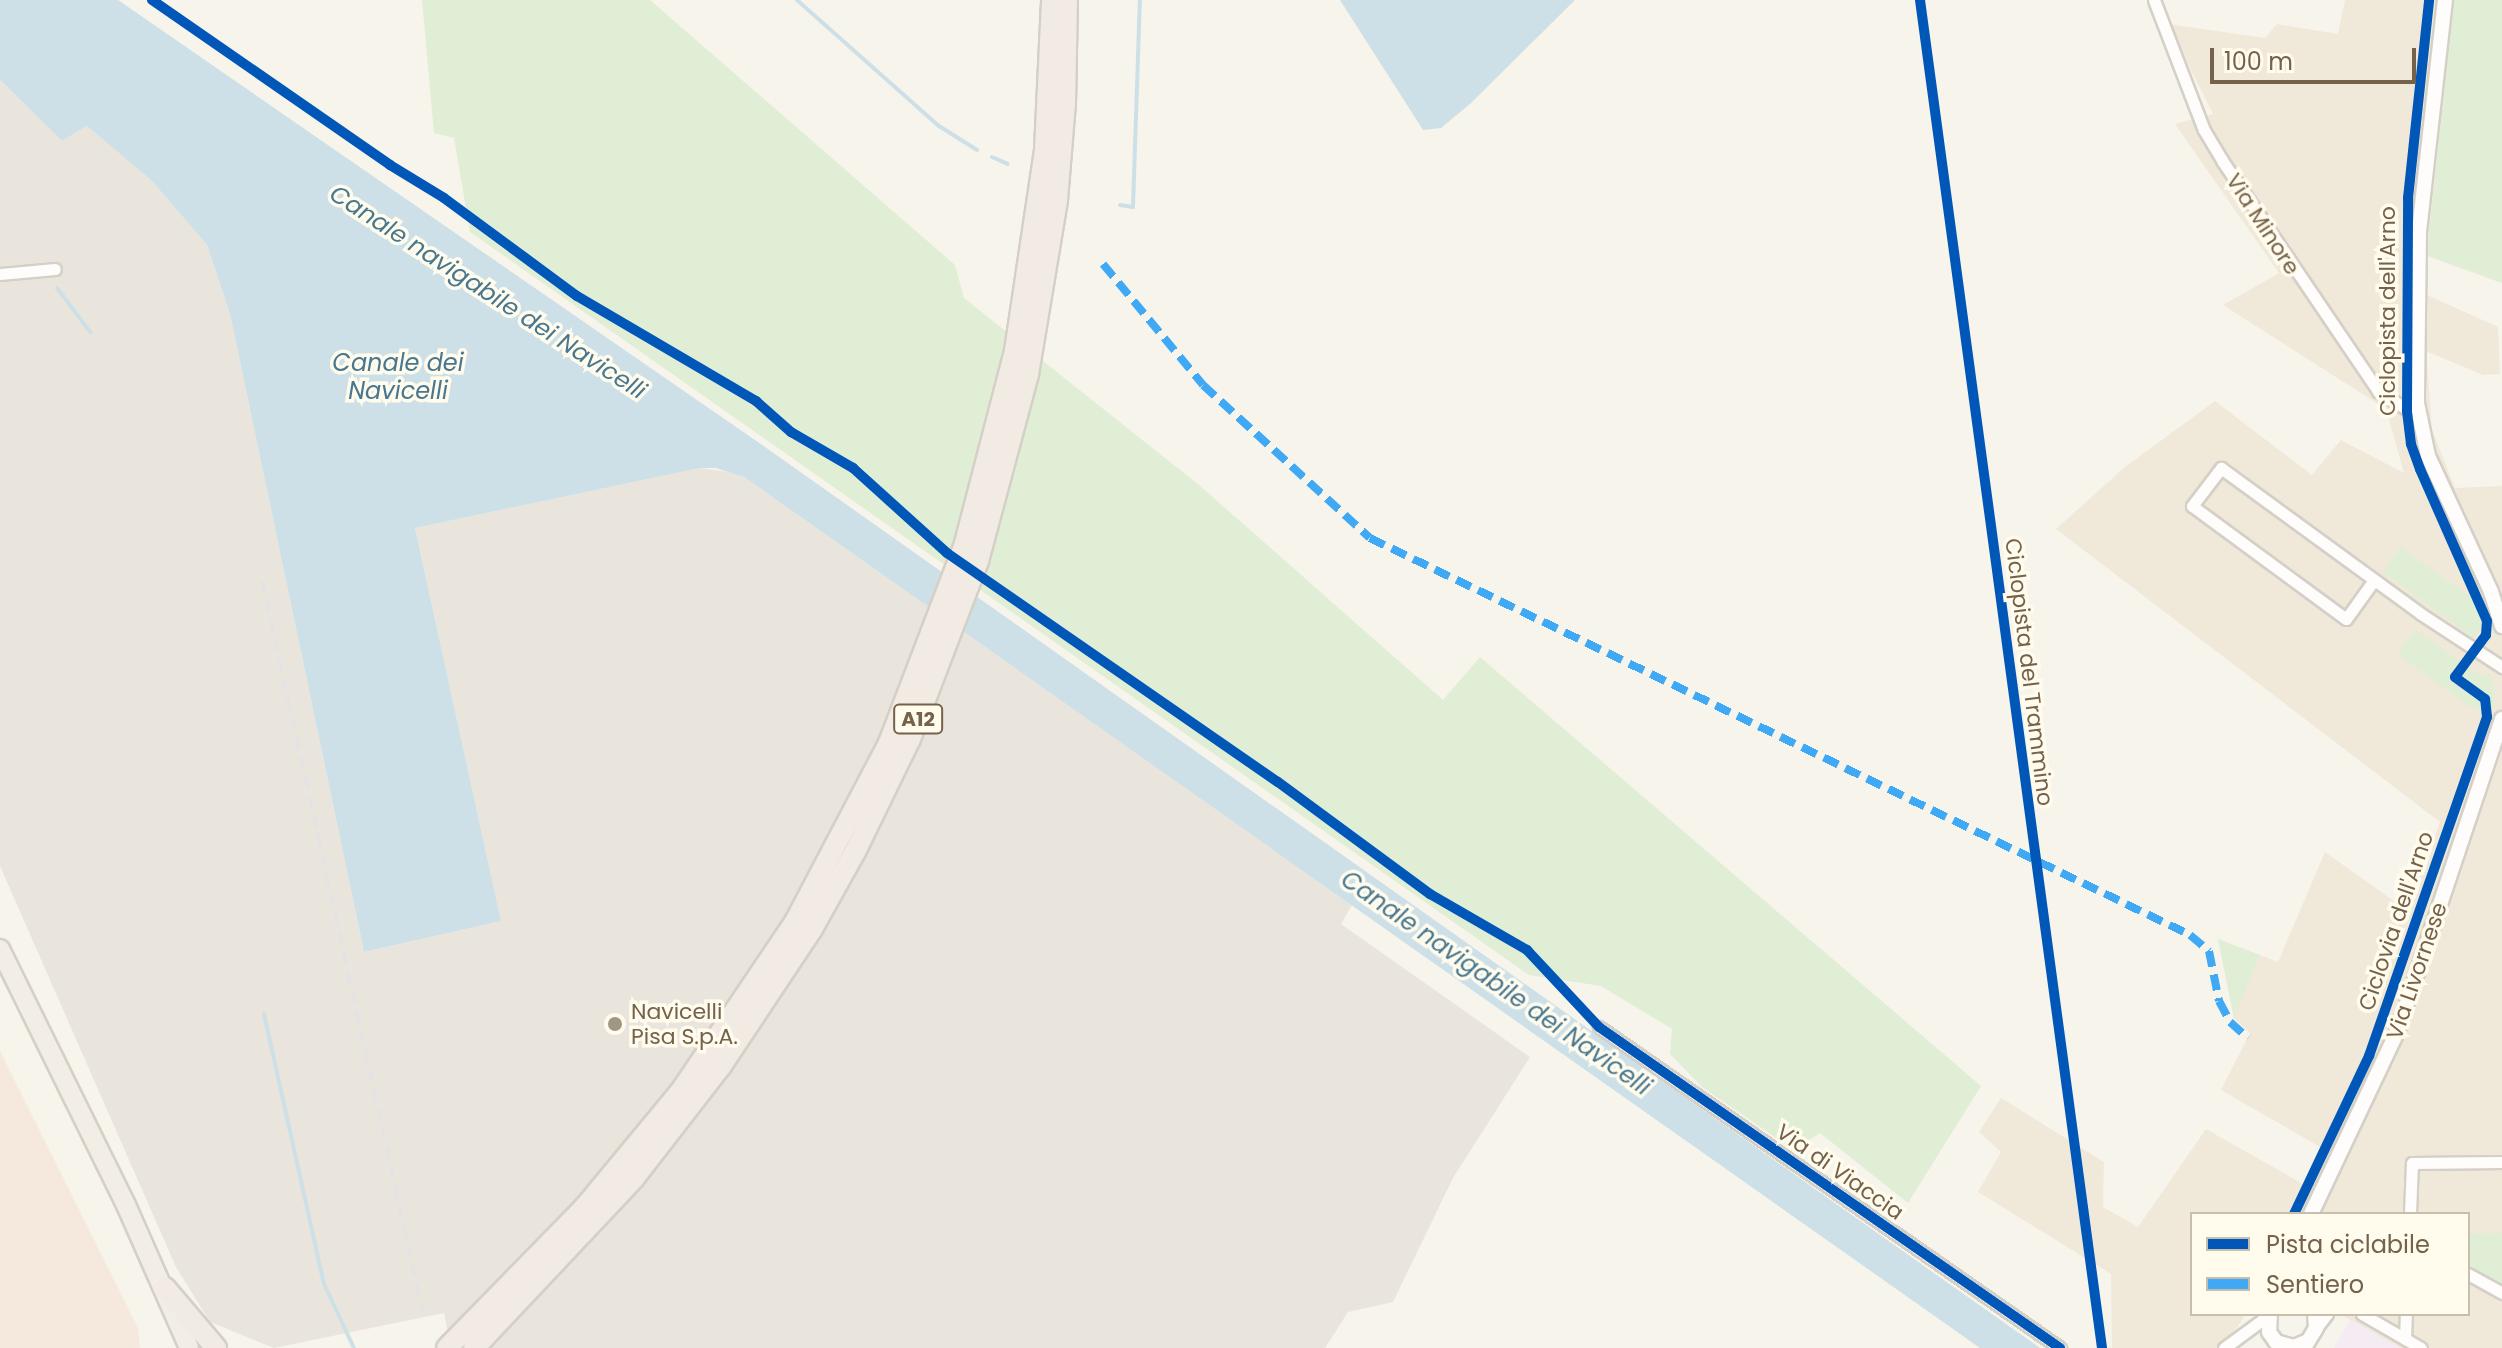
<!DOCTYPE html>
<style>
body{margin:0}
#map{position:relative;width:2502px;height:1348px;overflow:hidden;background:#f7f4eb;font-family:Poppins,sans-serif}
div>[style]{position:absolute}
.residential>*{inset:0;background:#f0e9d9}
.commercial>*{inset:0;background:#f5e8dc}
.industrial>*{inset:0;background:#eae5dc}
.education>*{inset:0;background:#f5ebf2}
.green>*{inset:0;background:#e0eed6}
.water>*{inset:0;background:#cde0e7}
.stream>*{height:4px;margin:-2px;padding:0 2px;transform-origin:2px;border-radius:2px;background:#cde0e7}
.roads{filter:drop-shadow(2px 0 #d4d0c7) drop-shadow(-2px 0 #d4d0c7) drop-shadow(0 2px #d4d0c7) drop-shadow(0 -2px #d4d0c7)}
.minor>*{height:11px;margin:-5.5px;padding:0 5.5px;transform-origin:5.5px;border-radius:5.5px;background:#fefdfc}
.tertiary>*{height:14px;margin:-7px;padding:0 7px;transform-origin:7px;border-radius:7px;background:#fefdfc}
.trunk>*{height:18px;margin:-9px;padding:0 9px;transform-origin:9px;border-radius:9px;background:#f2eee5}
.motorway>*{height:20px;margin:-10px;padding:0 10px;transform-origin:10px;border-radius:10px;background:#f1ebe4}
.rail>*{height:4px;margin-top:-2px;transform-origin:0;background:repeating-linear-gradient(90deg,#e5e2e5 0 12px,transparent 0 20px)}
.quiet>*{height:8px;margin-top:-4px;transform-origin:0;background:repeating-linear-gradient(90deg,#3fa9f5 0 16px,transparent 0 24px)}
.cycleway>*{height:10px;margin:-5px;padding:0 5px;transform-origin:5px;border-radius:5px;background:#0057b8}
.dots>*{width:22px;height:22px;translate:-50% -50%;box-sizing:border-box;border:4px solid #fffbed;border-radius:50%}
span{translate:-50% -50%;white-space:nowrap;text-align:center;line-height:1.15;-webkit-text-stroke:7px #fffbed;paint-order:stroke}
.shield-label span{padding:2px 6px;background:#fffbed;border:2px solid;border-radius:6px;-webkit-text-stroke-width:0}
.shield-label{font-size:20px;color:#75624b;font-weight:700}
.street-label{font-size:22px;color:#75624b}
.poi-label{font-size:22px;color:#75624b}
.left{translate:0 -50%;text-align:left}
.water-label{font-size:24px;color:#48778f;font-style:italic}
.legend{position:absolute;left:2190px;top:1212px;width:280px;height:104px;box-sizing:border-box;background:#fffbed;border:2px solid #c8beac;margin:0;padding:10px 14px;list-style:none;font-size:24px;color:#75624b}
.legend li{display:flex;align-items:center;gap:16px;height:40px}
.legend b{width:40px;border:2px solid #c8beac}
.scale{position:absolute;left:2210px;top:48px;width:206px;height:36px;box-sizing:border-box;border:4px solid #75624b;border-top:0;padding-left:10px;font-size:24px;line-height:28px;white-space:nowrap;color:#75624b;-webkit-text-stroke:6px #fffbed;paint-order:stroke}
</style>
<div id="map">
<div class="residential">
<div style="clip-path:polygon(2345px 0,2502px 0,2502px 283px,2427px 256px,2427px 295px,2498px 327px,2500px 374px,2483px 375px,2426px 351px,2432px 430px,2455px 488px,2502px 486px,2502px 1348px,2400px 1348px,2340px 1314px,2468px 1314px,2468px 1214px,2192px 1214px,2192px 1314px,2245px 1314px,2238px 1327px,2217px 1348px,2112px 1348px,2111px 1274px,1978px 1192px,2001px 1152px,1979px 1132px,2001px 1098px,2104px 1162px,2103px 1207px,2138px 1227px,2206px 1129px,2303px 1184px,2320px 1147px,2221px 1090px,2250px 1033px,2234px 1018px,2218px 939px,2278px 962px,2325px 852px,2408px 911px,2440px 822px,2056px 529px,2125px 467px,2215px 401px,2312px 475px,2341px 440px,2404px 473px,2386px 409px,2223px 305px,2279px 273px,2175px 124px,2213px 114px,2168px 24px,2265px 38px,2277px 24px,2338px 34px)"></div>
</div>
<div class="commercial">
<div style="clip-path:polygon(0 1051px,138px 1328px,140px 1348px,0 1348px)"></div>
</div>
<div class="industrial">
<div style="clip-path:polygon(0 80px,62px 141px,87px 126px,152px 181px,207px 245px,230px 314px,364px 952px,501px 921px,415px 528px,700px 468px,731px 472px,744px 477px,1352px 905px,1341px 924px,1530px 1057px,1453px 1178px,1393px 1302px,1348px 1312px,1325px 1348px,451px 1348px,444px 1313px,274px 1348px,210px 1322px,176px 1267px,0 866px)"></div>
</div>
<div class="education">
<div style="clip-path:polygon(2350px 1320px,2400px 1348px,2334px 1348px)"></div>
</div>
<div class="green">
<div style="clip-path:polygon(422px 0,650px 0,955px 265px,964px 298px,1199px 485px,1443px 700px,1480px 657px,1981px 1086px,1908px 1203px,1820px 1133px,1794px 1150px,1702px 1087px,1670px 1054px,1672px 1029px,1601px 986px,1529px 975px,470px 232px,454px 138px,434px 133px)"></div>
<div style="clip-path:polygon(2454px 0,2502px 0,2502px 283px,2427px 255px)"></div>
<div style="clip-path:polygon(2400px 547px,2475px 600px,2482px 627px,2473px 638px,2383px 572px)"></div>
<div style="clip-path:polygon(2415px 629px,2482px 677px,2490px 673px,2495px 691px,2494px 708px,2483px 703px,2476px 711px,2397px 654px)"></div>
<div style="clip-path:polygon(2218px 939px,2260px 955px,2234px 1018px)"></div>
<div style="clip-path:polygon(2502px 1233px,2502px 1286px,2468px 1267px,2468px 1234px)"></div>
</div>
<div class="water">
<div style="clip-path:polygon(0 0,118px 0,765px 447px,2040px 1348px,1980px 1348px,744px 477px,716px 468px,700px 468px,415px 528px,501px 921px,364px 952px,230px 314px,207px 245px,152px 181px,87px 126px,62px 141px,0 80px)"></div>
<div style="clip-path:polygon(1340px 0,1575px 0,1471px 103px,1441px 128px,1423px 130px)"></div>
</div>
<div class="stream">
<div style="left:797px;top:0;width:190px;rotate:41.6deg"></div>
<div style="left:939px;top:126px;width:45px;rotate:32.3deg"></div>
<div style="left:992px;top:157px;width:17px;rotate:24deg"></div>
<div style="left:1120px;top:205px;width:13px;rotate:9deg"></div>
<div style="left:1133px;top:207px;width:207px;rotate:-88.1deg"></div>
<div style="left:57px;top:288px;width:56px;rotate:52.9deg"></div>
<div style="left:264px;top:1014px;width:277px;rotate:77.5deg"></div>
<div style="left:324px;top:1284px;width:71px;rotate:64.9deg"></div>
</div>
<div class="roads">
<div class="minor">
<div style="left:2154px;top:0;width:139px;rotate:69deg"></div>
<div style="left:2204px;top:130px;width:37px;rotate:59deg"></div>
<div style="left:2223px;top:162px;width:277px;rotate:55.9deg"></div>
<div style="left:2378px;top:391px;width:49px;rotate:32.4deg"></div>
<div style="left:0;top:274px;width:55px;rotate:-5.2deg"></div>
<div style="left:2374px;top:580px;width:48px;rotate:125.7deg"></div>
<div style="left:2346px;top:619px;width:191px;rotate:-143.7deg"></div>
<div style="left:2192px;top:506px;width:48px;rotate:-52.7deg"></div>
<div style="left:2221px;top:468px;width:248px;rotate:36.1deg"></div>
<div style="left:2421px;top:614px;width:97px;rotate:33.2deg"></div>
<div style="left:1599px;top:1027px;width:562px;rotate:34.85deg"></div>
<div style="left:2410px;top:1214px;width:51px;rotate:-87.8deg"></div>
<div style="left:2412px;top:1163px;width:90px;rotate:-0.6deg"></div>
<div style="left:2468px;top:1274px;width:39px;rotate:29deg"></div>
<div style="left:2362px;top:1314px;width:68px;rotate:30deg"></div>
<div style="left:2316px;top:1328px;width:18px;rotate:-52deg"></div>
<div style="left:2405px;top:1339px;width:25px;rotate:-88deg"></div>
<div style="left:2224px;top:1348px;width:56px;rotate:-36.3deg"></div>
</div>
<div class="tertiary">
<div style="left:2445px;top:0;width:233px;rotate:96.4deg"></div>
<div style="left:2419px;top:232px;width:171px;rotate:90.7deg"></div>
<div style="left:2417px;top:403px;width:54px;rotate:78.3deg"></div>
<div style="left:2428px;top:456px;width:150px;rotate:65.1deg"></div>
<div style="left:2491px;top:592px;width:36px;rotate:72deg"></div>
<div style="left:2311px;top:1214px;width:204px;rotate:-64.7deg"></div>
<div style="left:2398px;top:1030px;width:328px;rotate:-71.5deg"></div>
<div style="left:2270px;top:1314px;width:18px;rotate:93deg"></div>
<div style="left:2269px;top:1332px;width:12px;rotate:55deg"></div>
<div style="left:2276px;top:1342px;width:19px;rotate:16deg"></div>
<div style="left:2294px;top:1347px;width:15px;rotate:-23deg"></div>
<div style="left:2304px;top:1348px;width:23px;rotate:-59deg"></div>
<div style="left:2316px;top:1328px;width:14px;rotate:-94deg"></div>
</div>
<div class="trunk">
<div style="left:0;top:949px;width:285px;rotate:63.8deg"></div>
<div style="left:126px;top:1205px;width:156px;rotate:66.2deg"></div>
</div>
<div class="motorway">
<div style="left:165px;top:1288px;width:79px;rotate:49.6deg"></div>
<div style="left:447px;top:1348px;width:197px;rotate:-45.6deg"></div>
<div style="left:585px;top:1207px;width:151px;rotate:-50.4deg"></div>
<div style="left:681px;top:1091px;width:204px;rotate:-56deg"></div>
<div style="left:795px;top:922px;width:202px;rotate:-62.3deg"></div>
<div style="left:889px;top:743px;width:210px;rotate:-69.1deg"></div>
<div style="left:964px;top:547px;width:203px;rotate:-75.4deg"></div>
<div style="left:1015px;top:351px;width:203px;rotate:-81.5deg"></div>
<div style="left:1045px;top:150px;width:150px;rotate:-87.3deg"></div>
<div style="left:474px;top:1348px;width:233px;rotate:-46.7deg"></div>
<div style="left:634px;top:1178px;width:142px;rotate:-52.2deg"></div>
<div style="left:721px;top:1066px;width:164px;rotate:-56.4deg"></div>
<div style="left:812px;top:929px;width:90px;rotate:-60.9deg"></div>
<div style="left:856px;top:850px;width:123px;rotate:-64.1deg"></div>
<div style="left:910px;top:739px;width:191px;rotate:-69.1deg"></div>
<div style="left:978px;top:561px;width:194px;rotate:-75deg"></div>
<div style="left:1028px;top:374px;width:176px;rotate:-80.5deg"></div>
<div style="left:1057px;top:200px;width:97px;rotate:-85.3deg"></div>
<div style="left:1065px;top:103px;width:103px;rotate:-88.9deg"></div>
</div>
</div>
<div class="rail">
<div style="left:262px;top:581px;width:749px;rotate:77.6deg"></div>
</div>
<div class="quiet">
<div style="left:1103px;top:264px;width:157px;rotate:50.4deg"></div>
<div style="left:1203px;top:385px;width:226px;rotate:42.5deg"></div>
<div style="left:1370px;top:538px;width:911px;rotate:25.83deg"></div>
<div style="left:2190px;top:935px;width:25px;rotate:40deg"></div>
<div style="left:2209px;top:951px;width:51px;rotate:78.7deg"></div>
<div style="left:2219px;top:1001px;width:24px;rotate:62deg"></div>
<div style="left:2230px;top:1022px;width:24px;rotate:42deg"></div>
</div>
<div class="cycleway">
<div style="left:152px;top:0;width:290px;rotate:34.7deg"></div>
<div style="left:390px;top:165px;width:63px;rotate:31.4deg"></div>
<div style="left:444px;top:198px;width:165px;rotate:36.4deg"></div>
<div style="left:577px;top:296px;width:208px;rotate:30.4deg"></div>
<div style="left:756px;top:401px;width:47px;rotate:41.5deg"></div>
<div style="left:791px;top:432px;width:72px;rotate:30.1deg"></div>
<div style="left:853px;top:468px;width:127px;rotate:42.1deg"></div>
<div style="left:947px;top:553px;width:402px;rotate:34.7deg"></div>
<div style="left:1278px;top:782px;width:189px;rotate:36.4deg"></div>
<div style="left:1430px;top:894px;width:112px;rotate:30deg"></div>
<div style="left:1527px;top:950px;width:105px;rotate:46.9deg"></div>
<div style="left:1599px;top:1027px;width:562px;rotate:34.85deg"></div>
<div style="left:1920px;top:0;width:1360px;rotate:82.31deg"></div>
<div style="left:2294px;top:1214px;width:175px;rotate:-64.6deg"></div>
<div style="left:2369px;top:1056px;width:359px;rotate:-70.8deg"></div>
<div style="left:2487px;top:717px;width:18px;rotate:-96deg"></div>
<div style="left:2485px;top:699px;width:37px;rotate:-144deg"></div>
<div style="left:2455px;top:677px;width:52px;rotate:-53.6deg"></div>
<div style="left:2486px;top:635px;width:14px;rotate:-86deg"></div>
<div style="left:2487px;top:621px;width:166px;rotate:-113.8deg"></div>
<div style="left:2420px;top:469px;width:27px;rotate:-110deg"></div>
<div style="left:2411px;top:444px;width:34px;rotate:-97deg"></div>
<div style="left:2407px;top:410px;width:212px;rotate:-89.7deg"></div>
<div style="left:2408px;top:198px;width:199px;rotate:-83.9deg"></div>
</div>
<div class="dots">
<div style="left:615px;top:1024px;background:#a29583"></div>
</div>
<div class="shield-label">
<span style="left:918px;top:719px">A12</span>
</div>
<div class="street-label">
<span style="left:2263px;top:224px;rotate:57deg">Via Minore</span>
<span style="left:2388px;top:311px;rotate:-90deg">Ciclopista dell'Arno</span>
<span style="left:2029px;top:672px;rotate:83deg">Ciclopista del Trammino</span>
<span style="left:2396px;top:921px;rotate:-71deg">Ciclovia dell'Arno</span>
<span style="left:2417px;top:971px;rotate:-71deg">Via Livornese</span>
<span style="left:1840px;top:1172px;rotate:35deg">Via di Viaccia</span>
</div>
<div class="poi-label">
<span class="left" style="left:631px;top:1024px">Navicelli<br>Pisa S.p.A.</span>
</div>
<div class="water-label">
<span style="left:488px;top:292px;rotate:33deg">Canale navigabile dei Navicelli</span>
<span style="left:398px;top:377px">Canale dei<br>Navicelli</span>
<span style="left:1496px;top:983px;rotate:35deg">Canale navigabile dei Navicelli</span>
</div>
<ul class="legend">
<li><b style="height:10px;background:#0057b8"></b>Pista ciclabile</li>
<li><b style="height:10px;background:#3fa9f5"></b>Sentiero</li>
</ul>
<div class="scale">100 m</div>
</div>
